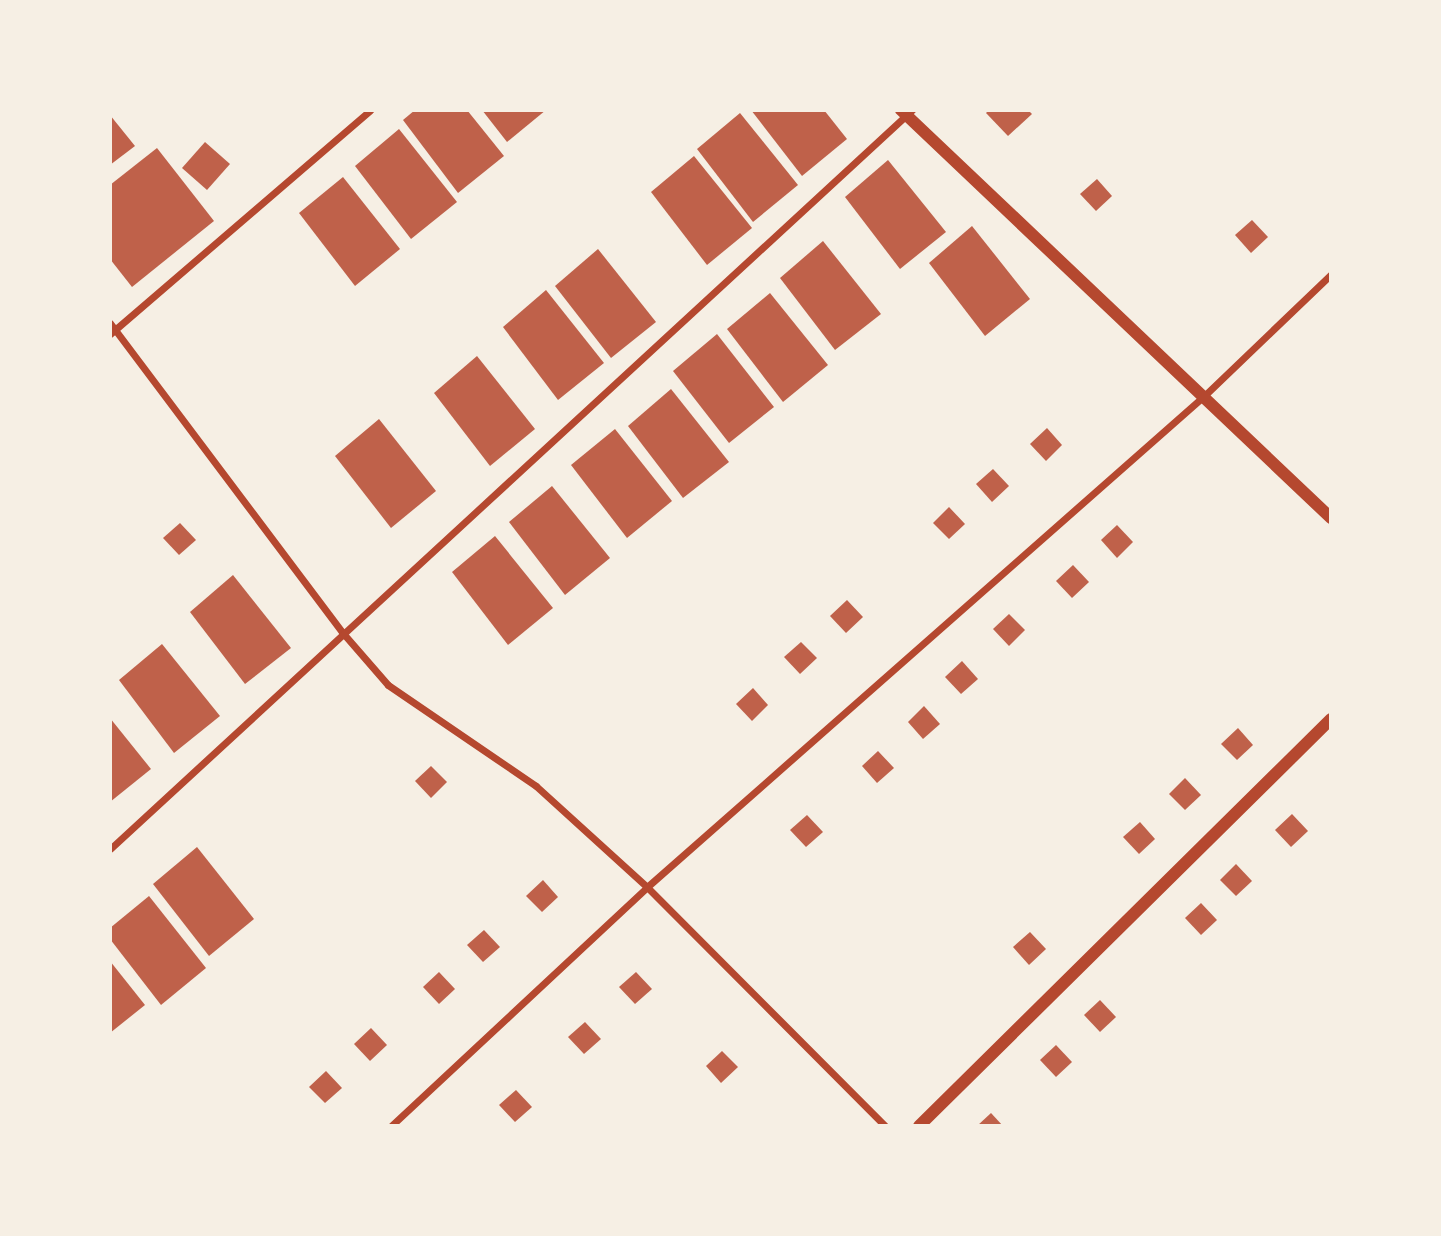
<!DOCTYPE html>
<style>
body{margin:0}
#map{position:relative;width:1441px;height:1236px;overflow:hidden;background:#f6efe4;font-family:Barlow,sans-serif}
div>[style]{position:absolute}
.building>*{inset:0;background:#bf614a}
.minor>*{height:7px;margin:-3.5px;padding:0 3.5px;transform-origin:3.5px;border-radius:3.5px;background:#b5482f}
.tertiary>*{height:12px;margin:-6px;padding:0 6px;transform-origin:6px;border-radius:6px;background:#b5482f}
span{translate:-50% -50%;white-space:nowrap;text-align:center;line-height:1.15;-webkit-text-stroke:7px #f6efe4;paint-order:stroke}
.frame{position:absolute;inset:0;border:112px solid #f6efe4;pointer-events:none}
</style>
<div id="map">
<div class="building">
<div style="clip-path:polygon(415px 110px,467px 110px,504px 156px,458px 193px,403px 120px)"></div>
<div style="clip-path:polygon(482px 110px,546px 110px,507px 142px)"></div>
<div style="clip-path:polygon(751px 110px,824px 110px,847px 139px,802px 176px)"></div>
<div style="clip-path:polygon(989px 110px,1028px 110px,1032px 114px,1008px 136px,986px 113px)"></div>
<div style="clip-path:polygon(740px 113px,798px 185px,753px 222px,697px 149px)"></div>
<div style="clip-path:polygon(110px 115px,135px 146px,110px 165px)"></div>
<div style="clip-path:polygon(399px 129px,457px 202px,411px 239px,355px 166px)"></div>
<div style="clip-path:polygon(205px 142px,230px 164px,207px 190px,182px 168px)"></div>
<div style="clip-path:polygon(157px 148px,214px 221px,132px 287px,110px 259px,110px 185px)"></div>
<div style="clip-path:polygon(694px 156px,752px 228px,707px 265px,651px 192px)"></div>
<div style="clip-path:polygon(888px 160px,946px 232px,900px 269px,845px 197px)"></div>
<div style="clip-path:polygon(343px 177px,400px 249px,355px 286px,299px 213px)"></div>
<div style="clip-path:polygon(1097px 179px,1112px 196px,1096px 211px,1080px 194px)"></div>
<div style="clip-path:polygon(1252px 220px,1268px 237px,1251px 253px,1235px 235px)"></div>
<div style="clip-path:polygon(972px 226px,1030px 299px,985px 336px,929px 263px)"></div>
<div style="clip-path:polygon(823px 241px,881px 314px,835px 350px,780px 278px)"></div>
<div style="clip-path:polygon(598px 249px,656px 322px,611px 358px,555px 286px)"></div>
<div style="clip-path:polygon(546px 290px,604px 363px,558px 400px,503px 327px)"></div>
<div style="clip-path:polygon(770px 293px,828px 365px,783px 402px,727px 329px)"></div>
<div style="clip-path:polygon(717px 334px,774px 407px,729px 443px,673px 371px)"></div>
<div style="clip-path:polygon(477px 356px,535px 429px,490px 466px,434px 393px)"></div>
<div style="clip-path:polygon(671px 389px,729px 462px,683px 498px,628px 426px)"></div>
<div style="clip-path:polygon(379px 419px,436px 491px,391px 528px,335px 456px)"></div>
<div style="clip-path:polygon(1047px 428px,1062px 445px,1046px 461px,1030px 444px)"></div>
<div style="clip-path:polygon(615px 429px,672px 501px,627px 538px,571px 465px)"></div>
<div style="clip-path:polygon(993px 469px,1009px 486px,992px 502px,976px 484px)"></div>
<div style="clip-path:polygon(552px 486px,610px 558px,565px 595px,509px 522px)"></div>
<div style="clip-path:polygon(949px 507px,965px 524px,949px 539px,933px 523px)"></div>
<div style="clip-path:polygon(180px 523px,196px 540px,179px 555px,163px 538px)"></div>
<div style="clip-path:polygon(1117px 525px,1133px 542px,1117px 558px,1101px 540px)"></div>
<div style="clip-path:polygon(495px 536px,553px 608px,508px 645px,452px 572px)"></div>
<div style="clip-path:polygon(1073px 565px,1089px 582px,1072px 598px,1056px 581px)"></div>
<div style="clip-path:polygon(233px 575px,291px 648px,245px 684px,190px 612px)"></div>
<div style="clip-path:polygon(847px 600px,863px 617px,846px 633px,830px 616px)"></div>
<div style="clip-path:polygon(1009px 614px,1025px 630px,1009px 646px,993px 629px)"></div>
<div style="clip-path:polygon(801px 642px,817px 658px,800px 674px,784px 657px)"></div>
<div style="clip-path:polygon(162px 644px,220px 716px,174px 753px,119px 680px)"></div>
<div style="clip-path:polygon(962px 661px,978px 679px,961px 694px,945px 677px)"></div>
<div style="clip-path:polygon(753px 688px,768px 705px,752px 721px,736px 704px)"></div>
<div style="clip-path:polygon(924px 706px,940px 724px,923px 739px,908px 722px)"></div>
<div style="clip-path:polygon(110px 718px,151px 769px,110px 802px)"></div>
<div style="clip-path:polygon(1238px 728px,1253px 745px,1237px 760px,1221px 744px)"></div>
<div style="clip-path:polygon(878px 751px,894px 768px,877px 783px,862px 766px)"></div>
<div style="clip-path:polygon(431px 766px,447px 782px,431px 798px,415px 781px)"></div>
<div style="clip-path:polygon(1185px 778px,1201px 795px,1185px 810px,1169px 794px)"></div>
<div style="clip-path:polygon(1292px 814px,1308px 831px,1291px 847px,1275px 830px)"></div>
<div style="clip-path:polygon(807px 815px,823px 832px,806px 847px,790px 830px)"></div>
<div style="clip-path:polygon(1140px 822px,1155px 839px,1139px 854px,1123px 837px)"></div>
<div style="clip-path:polygon(197px 847px,254px 919px,209px 956px,153px 884px)"></div>
<div style="clip-path:polygon(1236px 864px,1252px 881px,1236px 896px,1220px 880px)"></div>
<div style="clip-path:polygon(543px 880px,558px 897px,542px 912px,526px 896px)"></div>
<div style="clip-path:polygon(149px 896px,206px 968px,161px 1005px,110px 939px,110px 928px)"></div>
<div style="clip-path:polygon(1201px 903px,1217px 920px,1201px 935px,1185px 918px)"></div>
<div style="clip-path:polygon(484px 930px,500px 947px,483px 962px,467px 945px)"></div>
<div style="clip-path:polygon(1030px 932px,1046px 949px,1029px 965px,1013px 947px)"></div>
<div style="clip-path:polygon(110px 961px,145px 1005px,110px 1033px)"></div>
<div style="clip-path:polygon(439px 972px,455px 989px,439px 1004px,423px 987px)"></div>
<div style="clip-path:polygon(636px 972px,652px 989px,635px 1004px,619px 987px)"></div>
<div style="clip-path:polygon(1100px 1000px,1116px 1017px,1100px 1032px,1084px 1015px)"></div>
<div style="clip-path:polygon(585px 1022px,601px 1039px,584px 1054px,568px 1037px)"></div>
<div style="clip-path:polygon(371px 1028px,387px 1045px,370px 1061px,354px 1044px)"></div>
<div style="clip-path:polygon(1056px 1045px,1072px 1062px,1056px 1077px,1040px 1060px)"></div>
<div style="clip-path:polygon(722px 1051px,738px 1067px,721px 1083px,706px 1066px)"></div>
<div style="clip-path:polygon(326px 1071px,342px 1088px,325px 1103px,309px 1087px)"></div>
<div style="clip-path:polygon(516px 1090px,532px 1107px,515px 1122px,499px 1105px)"></div>
<div style="clip-path:polygon(991px 1113px,1003px 1126px,977px 1126px)"></div>
</div>
<div class="minor">
<div style="left:110px;top:323px;width:386px;rotate:53.1deg"></div>
<div style="left:342px;top:632px;width:70px;rotate:49deg"></div>
<div style="left:388px;top:685px;width:179px;rotate:34.3deg"></div>
<div style="left:536px;top:786px;width:150px;rotate:42.3deg"></div>
<div style="left:647px;top:887px;width:337px;rotate:45.1deg"></div>
<div style="left:110px;top:334px;width:343px;rotate:-40.7deg"></div>
<div style="left:110px;top:849px;width:1091px;rotate:-42.66deg"></div>
<div style="left:391px;top:1126px;width:350px;rotate:-43deg"></div>
<div style="left:647px;top:887px;width:743px;rotate:-41.4deg"></div>
<div style="left:1204px;top:396px;width:176px;rotate:-43.8deg"></div>
</div>
<div class="tertiary">
<div style="left:901px;top:110px;width:593px;rotate:43.5deg"></div>
<div style="left:919px;top:1126px;width:579px;rotate:-44.65deg"></div>
</div>
<div class="frame"></div>
</div>
